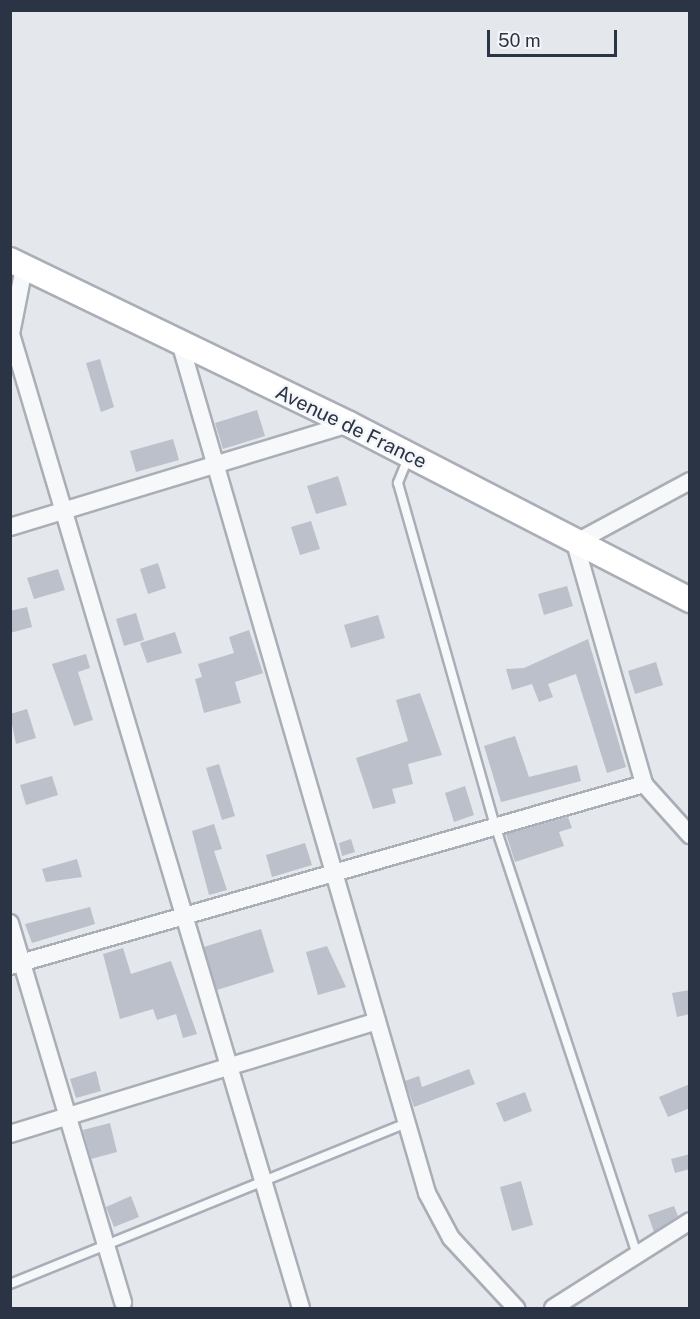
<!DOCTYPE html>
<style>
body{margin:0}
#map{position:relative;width:700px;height:1319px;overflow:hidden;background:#e4e7ec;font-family:"Public Sans",sans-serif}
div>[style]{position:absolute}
.building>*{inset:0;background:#bbc0ca}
.roads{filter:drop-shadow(2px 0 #a9aeb7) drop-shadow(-2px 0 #a9aeb7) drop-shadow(0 2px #a9aeb7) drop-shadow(0 -2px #a9aeb7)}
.lane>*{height:8px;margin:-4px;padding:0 4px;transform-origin:4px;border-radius:4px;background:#f7f8fa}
.street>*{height:16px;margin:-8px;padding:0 8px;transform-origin:8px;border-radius:8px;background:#f7f8fa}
.secondary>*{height:24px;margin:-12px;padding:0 12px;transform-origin:12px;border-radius:12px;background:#fff}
span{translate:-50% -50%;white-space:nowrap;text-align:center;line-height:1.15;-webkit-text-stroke:5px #f4f6f9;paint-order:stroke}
.street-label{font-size:20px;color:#2b3445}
.frame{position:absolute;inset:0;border:12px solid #2b3445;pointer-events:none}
.scale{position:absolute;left:487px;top:30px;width:130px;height:27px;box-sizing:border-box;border:3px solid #2b3445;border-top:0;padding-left:8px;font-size:18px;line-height:21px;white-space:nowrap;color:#2b3445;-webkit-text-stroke:4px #f4f6f9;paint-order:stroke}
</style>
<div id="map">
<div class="building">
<div style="clip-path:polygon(100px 359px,114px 407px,101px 412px,86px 363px)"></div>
<div style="clip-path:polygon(257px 410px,265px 436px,223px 449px,215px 423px)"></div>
<div style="clip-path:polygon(173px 439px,179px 460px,136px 472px,130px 451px)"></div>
<div style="clip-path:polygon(338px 476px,347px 505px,316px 514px,307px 486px)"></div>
<div style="clip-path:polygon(311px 521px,320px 549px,300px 555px,291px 527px)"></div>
<div style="clip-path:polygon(158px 563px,166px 588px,148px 594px,140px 569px)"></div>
<div style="clip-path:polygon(58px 569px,65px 590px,34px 599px,27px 578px)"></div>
<div style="clip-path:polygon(567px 586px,573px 606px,544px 615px,538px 594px)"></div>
<div style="clip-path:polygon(27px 607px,32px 627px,10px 633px,10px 611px)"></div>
<div style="clip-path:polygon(136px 613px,144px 640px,124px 646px,116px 619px)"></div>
<div style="clip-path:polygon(378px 615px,385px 638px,351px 648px,344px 625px)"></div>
<div style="clip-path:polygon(249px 630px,263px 673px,235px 682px,241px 703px,204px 713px,195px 679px,202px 677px,198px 664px,234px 653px,229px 637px)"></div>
<div style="clip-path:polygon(175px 632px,182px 653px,147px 663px,140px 643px)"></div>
<div style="clip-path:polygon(588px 639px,626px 767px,607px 773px,576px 674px,548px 684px,553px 697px,539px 702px,532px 684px,512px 690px,506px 669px,524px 668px)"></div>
<div style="clip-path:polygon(86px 654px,90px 668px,78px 672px,93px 720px,74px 726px,52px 664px)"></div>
<div style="clip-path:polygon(656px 662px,663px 685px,635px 694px,628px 671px)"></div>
<div style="clip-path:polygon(420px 693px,442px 755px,408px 764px,413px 784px,392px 789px,396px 803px,373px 809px,356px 758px,408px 741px,396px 700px)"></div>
<div style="clip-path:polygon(27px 709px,36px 738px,16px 744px,10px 714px)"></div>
<div style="clip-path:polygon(515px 736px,529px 777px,577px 765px,581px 781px,501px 802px,484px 746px)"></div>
<div style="clip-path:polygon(219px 764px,235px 816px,222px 820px,206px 768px)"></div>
<div style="clip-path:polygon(52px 776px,58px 795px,26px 805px,20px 785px)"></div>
<div style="clip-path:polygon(465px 786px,474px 815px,454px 822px,445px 793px)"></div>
<div style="clip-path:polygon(568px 817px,572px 828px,559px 832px,564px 846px,515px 862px,506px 834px)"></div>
<div style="clip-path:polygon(214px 824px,222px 849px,214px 851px,227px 890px,209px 895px,192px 831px)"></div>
<div style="clip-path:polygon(351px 839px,355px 852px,342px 856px,339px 843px)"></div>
<div style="clip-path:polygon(305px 843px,312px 865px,272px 877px,266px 855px)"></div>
<div style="clip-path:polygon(77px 859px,82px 877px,46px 882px,42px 869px)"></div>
<div style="clip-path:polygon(90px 907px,95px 924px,32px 943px,25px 924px)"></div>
<div style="clip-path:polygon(261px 929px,274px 972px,217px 990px,204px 947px)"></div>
<div style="clip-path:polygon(327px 946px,346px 987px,318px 995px,306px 952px)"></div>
<div style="clip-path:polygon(123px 948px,131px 974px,171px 961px,197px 1034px,183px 1038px,176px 1014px,157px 1020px,153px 1009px,120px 1019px,103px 954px)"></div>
<div style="clip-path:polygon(690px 990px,690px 1014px,677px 1017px,672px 993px)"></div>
<div style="clip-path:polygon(469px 1069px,475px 1084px,414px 1107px,405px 1081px,419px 1076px,422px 1087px)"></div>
<div style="clip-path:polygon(96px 1071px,101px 1091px,76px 1098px,70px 1079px)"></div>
<div style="clip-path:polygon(690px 1084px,690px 1108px,668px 1117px,659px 1097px)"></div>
<div style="clip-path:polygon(525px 1092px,532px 1111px,504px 1122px,496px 1103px)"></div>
<div style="clip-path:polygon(110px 1123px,117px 1152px,91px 1159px,83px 1130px)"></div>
<div style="clip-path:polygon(690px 1154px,690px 1169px,675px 1173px,671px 1159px)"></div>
<div style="clip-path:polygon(521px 1181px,533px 1225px,512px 1231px,500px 1187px)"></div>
<div style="clip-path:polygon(131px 1196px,139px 1217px,114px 1227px,106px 1207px)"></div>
<div style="clip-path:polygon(674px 1206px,678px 1216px,654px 1232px,648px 1215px)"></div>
</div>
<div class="roads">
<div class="lane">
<div style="left:408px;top:458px;width:27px;rotate:112deg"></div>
<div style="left:398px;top:483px;width:355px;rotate:74.2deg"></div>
<div style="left:495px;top:825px;width:453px;rotate:71.7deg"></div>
<div style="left:10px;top:1284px;width:428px;rotate:-22.1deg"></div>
</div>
<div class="street">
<div style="left:22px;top:278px;width:57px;rotate:101.1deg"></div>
<div style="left:11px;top:334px;width:1016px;rotate:73.42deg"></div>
<div style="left:181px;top:346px;width:882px;rotate:73.8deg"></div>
<div style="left:427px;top:1193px;width:51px;rotate:61.9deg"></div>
<div style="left:451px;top:1238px;width:96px;rotate:47.1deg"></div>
<div style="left:690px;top:481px;width:131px;rotate:151.7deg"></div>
<div style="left:575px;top:543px;width:251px;rotate:74deg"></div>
<div style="left:644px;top:784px;width:69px;rotate:48deg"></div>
<div style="left:10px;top:527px;width:354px;rotate:-16.9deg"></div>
<div style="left:10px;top:923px;width:396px;rotate:73.4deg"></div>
<div style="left:10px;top:966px;width:660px;rotate:-16.02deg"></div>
<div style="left:10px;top:1134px;width:384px;rotate:-17.1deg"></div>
<div style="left:553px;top:1308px;width:162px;rotate:-32.4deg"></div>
</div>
<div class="secondary">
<div style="left:10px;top:260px;width:377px;rotate:25.8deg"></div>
<div style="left:349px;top:424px;width:384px;rotate:27.3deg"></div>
</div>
</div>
<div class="street-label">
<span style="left:351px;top:427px;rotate:26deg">Avenue de France</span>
</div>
<div class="frame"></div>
<div class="scale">50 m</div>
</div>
